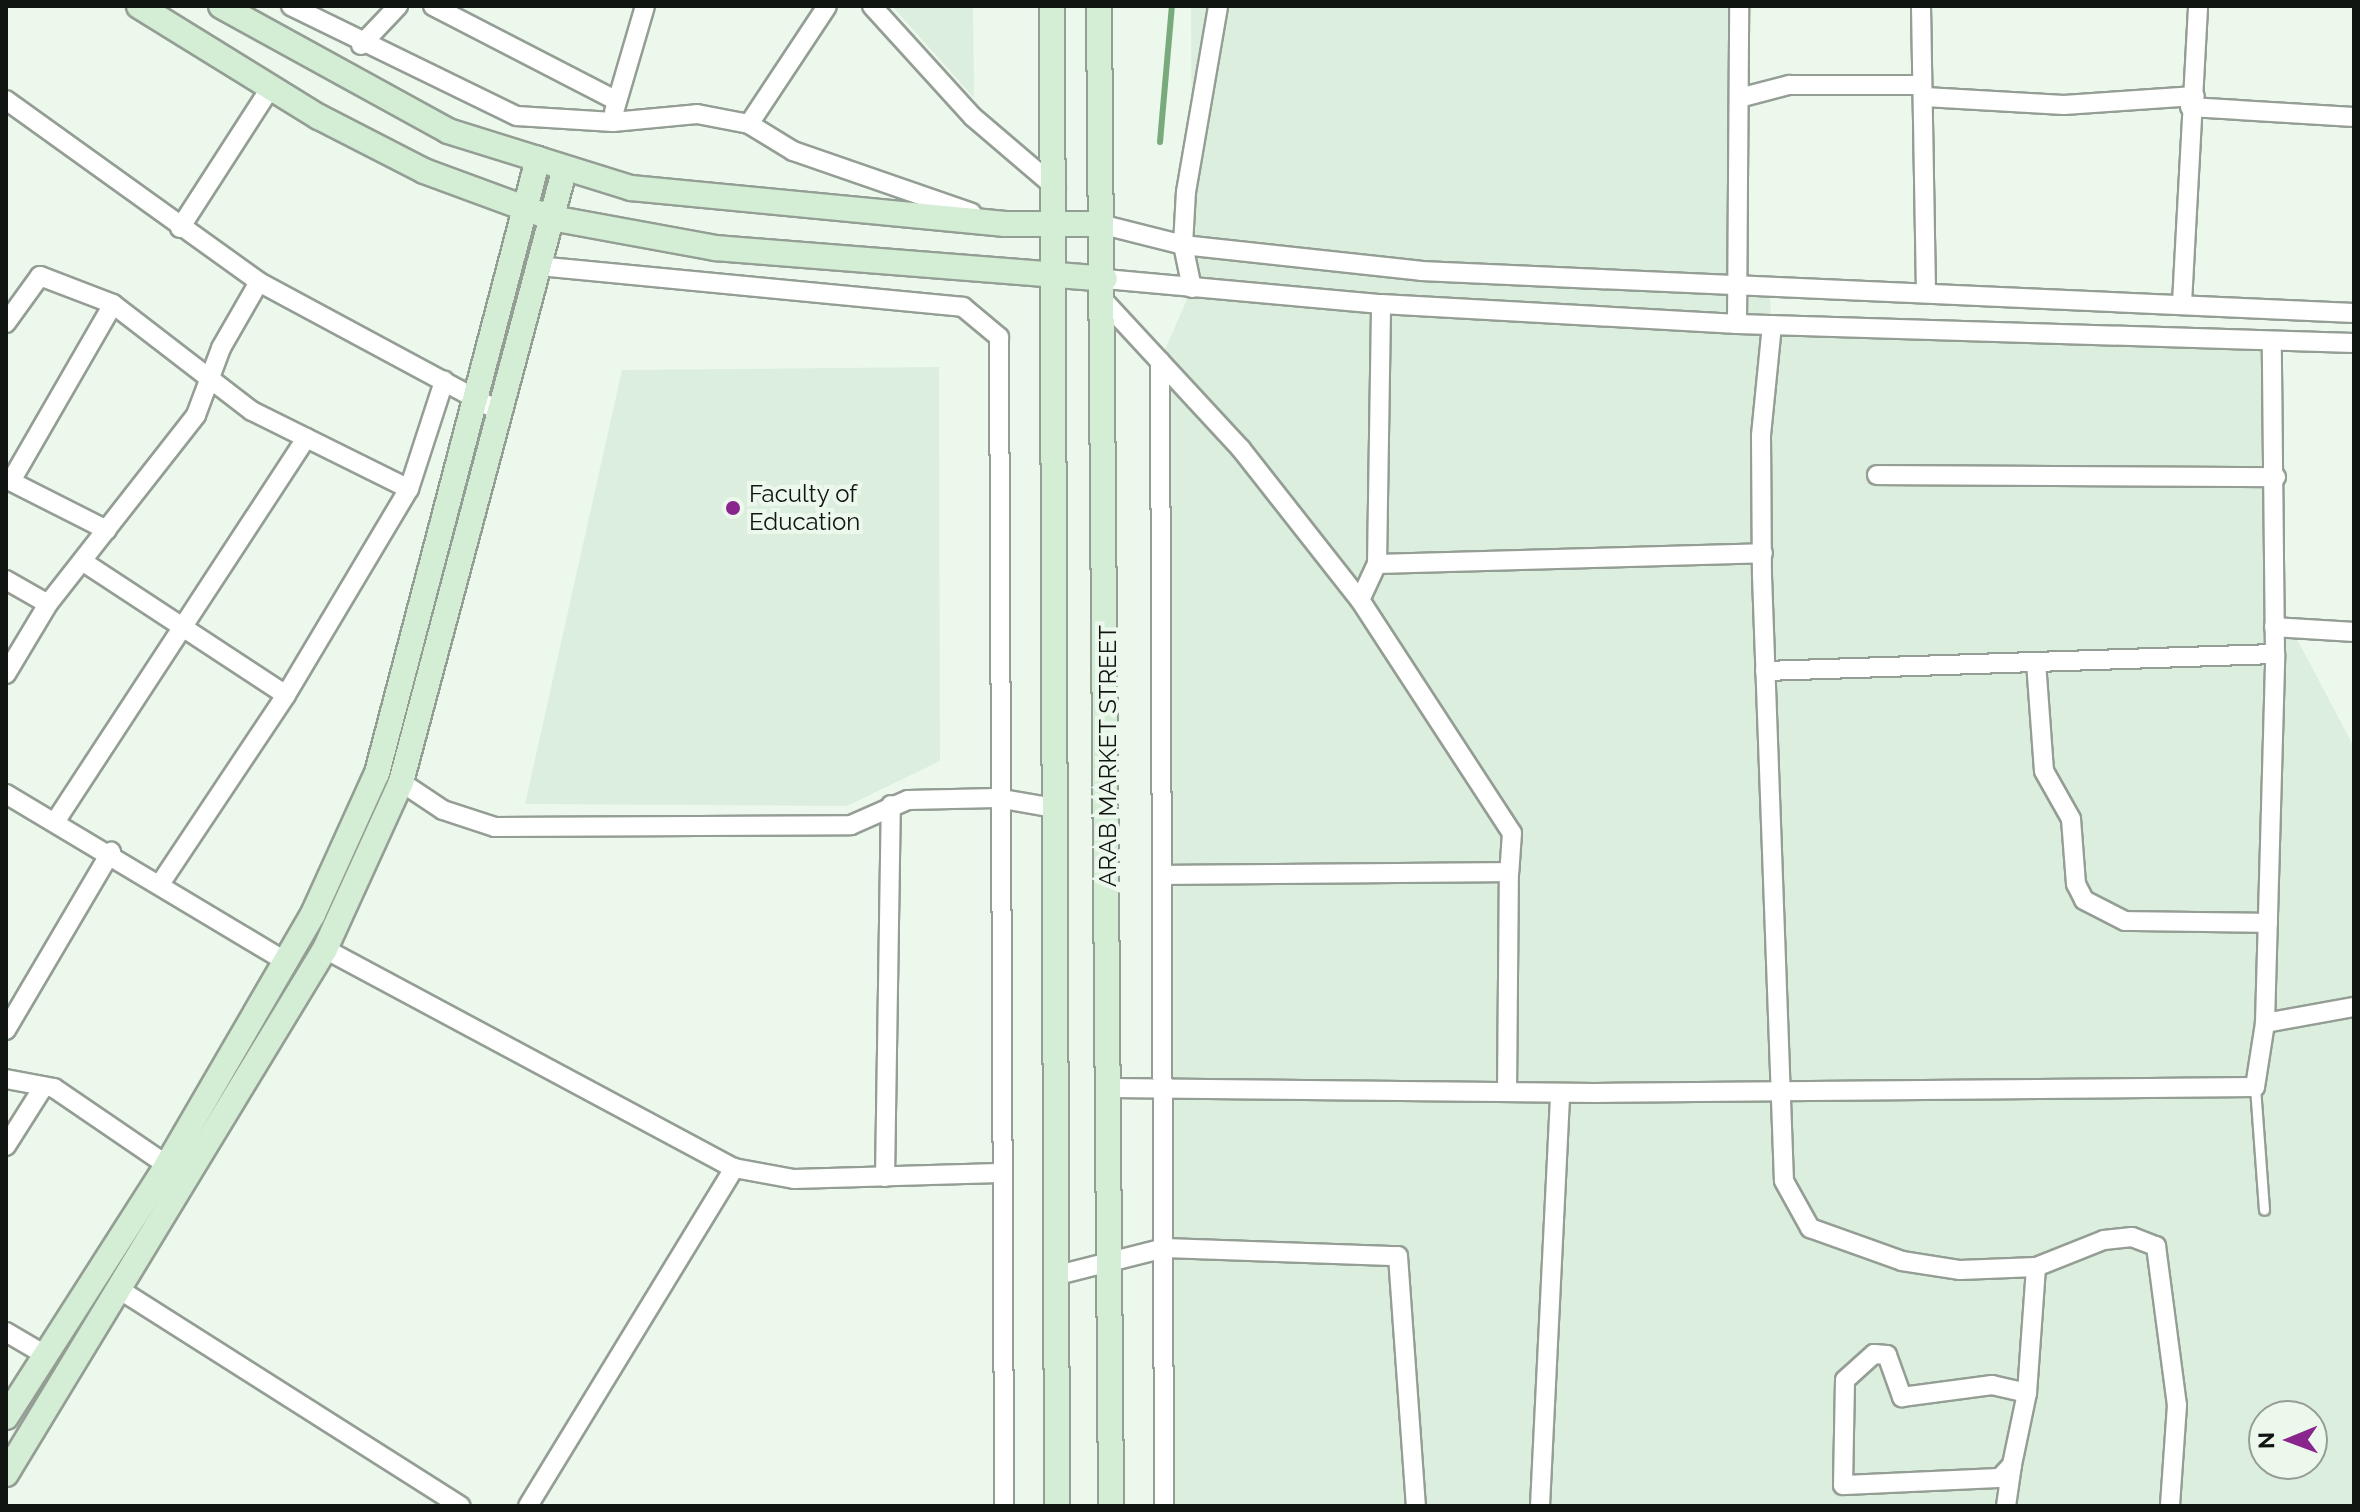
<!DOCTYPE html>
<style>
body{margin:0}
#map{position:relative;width:2360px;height:1512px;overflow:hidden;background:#edf8ed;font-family:Raleway,sans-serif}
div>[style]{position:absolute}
.built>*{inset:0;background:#dceedd}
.stream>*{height:6px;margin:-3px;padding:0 3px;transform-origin:3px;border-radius:3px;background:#79aa7c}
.roads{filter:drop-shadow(2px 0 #949e94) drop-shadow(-2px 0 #949e94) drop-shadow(0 2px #949e94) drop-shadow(0 -2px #949e94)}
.lane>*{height:9px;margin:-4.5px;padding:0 4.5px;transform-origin:4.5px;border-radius:4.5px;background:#fff}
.street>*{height:18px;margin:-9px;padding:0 9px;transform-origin:9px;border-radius:9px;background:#fff}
.secondary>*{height:24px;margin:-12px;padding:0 12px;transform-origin:12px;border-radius:12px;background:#d3eed5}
.dots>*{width:22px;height:22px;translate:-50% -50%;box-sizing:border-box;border:4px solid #edf8ed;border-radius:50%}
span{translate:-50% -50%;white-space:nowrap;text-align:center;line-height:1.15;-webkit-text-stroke:8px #edf8ed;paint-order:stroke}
.poi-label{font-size:24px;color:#111511}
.left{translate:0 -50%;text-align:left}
.street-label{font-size:24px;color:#111511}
.frame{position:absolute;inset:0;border:8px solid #111511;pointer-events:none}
.north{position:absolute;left:2248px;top:1400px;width:80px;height:80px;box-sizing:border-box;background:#edf8ed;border:2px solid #959d95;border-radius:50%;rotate:269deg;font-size:22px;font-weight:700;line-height:32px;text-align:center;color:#111511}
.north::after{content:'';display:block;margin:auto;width:28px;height:36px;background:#89268e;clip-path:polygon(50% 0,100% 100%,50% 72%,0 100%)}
</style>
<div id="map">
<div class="built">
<div style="clip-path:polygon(892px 6px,973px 6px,974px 98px)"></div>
<div style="clip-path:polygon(evenodd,1191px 6px,1739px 6px,1741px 283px,1769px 285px,1772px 325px,2272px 343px,2276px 619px,2298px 641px,2354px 747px,2354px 1506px,1164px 1506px,1160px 361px,1192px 288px,1191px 6px,2264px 1416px,2312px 1416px,2312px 1464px,2264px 1464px,2264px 1416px)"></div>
<div style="clip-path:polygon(939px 367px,940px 761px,847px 806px,525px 804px,622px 370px)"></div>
</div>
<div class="stream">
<div style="left:1160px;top:142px;width:137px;rotate:-85deg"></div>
</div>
<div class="roads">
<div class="lane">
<div style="left:2255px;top:1087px;width:123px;rotate:85.8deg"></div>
</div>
<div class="street">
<div style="left:291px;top:6px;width:251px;rotate:26deg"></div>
<div style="left:517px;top:116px;width:96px;rotate:3.6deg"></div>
<div style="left:613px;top:122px;width:84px;rotate:-5.4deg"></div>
<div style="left:697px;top:114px;width:53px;rotate:10.9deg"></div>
<div style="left:749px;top:124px;width:52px;rotate:31.5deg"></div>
<div style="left:793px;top:151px;width:189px;rotate:19.1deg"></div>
<div style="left:433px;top:6px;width:205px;rotate:27.3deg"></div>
<div style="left:872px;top:6px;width:150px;rotate:47.7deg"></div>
<div style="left:973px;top:117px;width:109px;rotate:40.5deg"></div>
<div style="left:1921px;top:6px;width:285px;rotate:89deg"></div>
<div style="left:361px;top:45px;width:54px;rotate:-46.5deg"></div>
<div style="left:1925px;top:97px;width:139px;rotate:3.3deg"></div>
<div style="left:2064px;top:105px;width:131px;rotate:-3.9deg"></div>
<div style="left:1739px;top:98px;width:52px;rotate:-14.6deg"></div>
<div style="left:1789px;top:85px;width:133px"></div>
<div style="left:6px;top:100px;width:312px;rotate:35.7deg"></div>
<div style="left:259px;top:282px;width:274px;rotate:28.3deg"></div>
<div style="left:2190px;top:107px;width:164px;rotate:3.5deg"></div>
<div style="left:614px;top:112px;width:110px;rotate:-73.7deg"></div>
<div style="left:749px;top:124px;width:141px;rotate:-56.5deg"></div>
<div style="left:1100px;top:224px;width:86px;rotate:14.2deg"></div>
<div style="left:1183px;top:245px;width:239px;rotate:6.2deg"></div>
<div style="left:1421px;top:271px;width:934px;rotate:2.58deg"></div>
<div style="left:180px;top:228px;width:168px;rotate:-57.2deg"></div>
<div style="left:538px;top:266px;width:427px;rotate:5.5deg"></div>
<div style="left:963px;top:307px;width:47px;rotate:39.8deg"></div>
<div style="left:999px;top:337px;width:1169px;rotate:89.75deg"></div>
<div style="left:1105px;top:279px;width:277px;rotate:5.2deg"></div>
<div style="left:1381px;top:304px;width:357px;rotate:3.2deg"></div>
<div style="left:1737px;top:324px;width:617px;rotate:1.76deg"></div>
<div style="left:1192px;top:288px;width:44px;rotate:-101.8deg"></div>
<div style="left:1183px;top:245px;width:53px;rotate:-86.8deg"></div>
<div style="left:1186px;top:192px;width:189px;rotate:-80.2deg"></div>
<div style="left:1105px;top:302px;width:200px;rotate:47.2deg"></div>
<div style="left:1241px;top:449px;width:192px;rotate:51.8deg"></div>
<div style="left:1360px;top:600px;width:278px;rotate:56.9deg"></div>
<div style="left:1512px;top:833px;width:39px;rotate:94deg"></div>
<div style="left:1509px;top:872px;width:345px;rotate:179.5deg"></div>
<div style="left:2182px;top:303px;width:297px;rotate:-86.9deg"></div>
<div style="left:6px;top:323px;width:58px;rotate:-54.1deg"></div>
<div style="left:40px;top:276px;width:78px;rotate:21deg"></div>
<div style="left:1737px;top:324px;width:318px;rotate:-89.6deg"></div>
<div style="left:1772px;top:325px;width:112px;rotate:95.7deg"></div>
<div style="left:1761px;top:436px;width:140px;rotate:89.6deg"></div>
<div style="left:1762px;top:576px;width:605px;rotate:87.92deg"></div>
<div style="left:1784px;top:1181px;width:54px;rotate:61deg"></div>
<div style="left:1810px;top:1228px;width:98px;rotate:19.7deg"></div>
<div style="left:1902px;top:1261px;width:59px;rotate:8.8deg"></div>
<div style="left:1960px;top:1270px;width:76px;rotate:-2.3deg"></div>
<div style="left:2036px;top:1267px;width:73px;rotate:-21.7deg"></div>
<div style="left:2104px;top:1240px;width:28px;rotate:-6deg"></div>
<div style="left:2132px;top:1237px;width:26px;rotate:21deg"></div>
<div style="left:2156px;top:1246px;width:160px;rotate:82.5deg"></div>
<div style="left:2177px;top:1405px;width:101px;rotate:94deg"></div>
<div style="left:1160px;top:361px;width:1145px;rotate:89.8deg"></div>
<div style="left:1877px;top:475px;width:399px;rotate:0.3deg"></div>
<div style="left:6px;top:479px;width:113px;rotate:26.8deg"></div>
<div style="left:11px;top:481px;width:204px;rotate:-60deg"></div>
<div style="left:113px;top:304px;width:175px;rotate:37.6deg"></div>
<div style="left:252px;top:411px;width:175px;rotate:26.4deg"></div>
<div style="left:85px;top:563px;width:240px;rotate:33.3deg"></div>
<div style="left:1377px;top:564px;width:386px;rotate:-1.6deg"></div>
<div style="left:6px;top:580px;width:48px;rotate:29.7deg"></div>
<div style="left:1360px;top:600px;width:40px;rotate:-65deg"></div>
<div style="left:1377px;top:564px;width:260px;rotate:-89.1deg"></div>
<div style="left:2274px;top:627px;width:80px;rotate:3.6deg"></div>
<div style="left:2036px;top:662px;width:109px;rotate:85.8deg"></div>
<div style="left:2044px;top:771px;width:55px;rotate:60.6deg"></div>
<div style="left:2071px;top:819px;width:65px;rotate:85.6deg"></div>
<div style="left:2076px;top:884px;width:18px;rotate:63deg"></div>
<div style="left:2084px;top:900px;width:46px;rotate:27.1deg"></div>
<div style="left:2125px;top:921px;width:143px;rotate:0.8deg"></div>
<div style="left:1765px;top:671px;width:510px;rotate:-1.91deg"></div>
<div style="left:6px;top:674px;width:82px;rotate:-59deg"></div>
<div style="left:48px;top:604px;width:240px;rotate:-51.9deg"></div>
<div style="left:196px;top:415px;width:72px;rotate:-69.5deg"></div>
<div style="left:221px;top:348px;width:76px;rotate:-60.1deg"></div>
<div style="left:401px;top:782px;width:50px;rotate:33.7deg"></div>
<div style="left:443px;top:810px;width:55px;rotate:18.1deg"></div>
<div style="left:495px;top:827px;width:356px;rotate:-0.3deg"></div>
<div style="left:851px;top:825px;width:62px;rotate:-23.7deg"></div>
<div style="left:908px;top:800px;width:89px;rotate:-1.3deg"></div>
<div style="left:997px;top:798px;width:59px;rotate:9.8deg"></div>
<div style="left:6px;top:794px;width:322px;rotate:30.9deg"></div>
<div style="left:55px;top:822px;width:459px;rotate:-56.8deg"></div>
<div style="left:162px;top:881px;width:224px;rotate:-56.3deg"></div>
<div style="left:286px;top:695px;width:240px;rotate:-59.2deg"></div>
<div style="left:409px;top:489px;width:114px;rotate:-72deg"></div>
<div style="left:325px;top:949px;width:464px;rotate:28.2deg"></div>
<div style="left:734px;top:1168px;width:61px;rotate:10.4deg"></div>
<div style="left:794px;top:1179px;width:205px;rotate:-1.7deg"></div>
<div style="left:2265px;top:1023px;width:90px;rotate:-10.2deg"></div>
<div style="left:6px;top:1030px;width:207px;rotate:-59.5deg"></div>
<div style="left:6px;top:1079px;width:49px;rotate:10.6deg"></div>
<div style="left:54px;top:1088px;width:137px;rotate:34.3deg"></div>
<div style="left:1111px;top:1088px;width:484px;rotate:0.6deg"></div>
<div style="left:1595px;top:1093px;width:660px;rotate:-0.52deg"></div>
<div style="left:2255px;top:1087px;width:65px;rotate:-81.1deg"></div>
<div style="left:2265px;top:1023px;width:369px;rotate:-88.4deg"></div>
<div style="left:2275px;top:654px;width:311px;rotate:-90.6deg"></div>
<div style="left:1507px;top:1092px;width:220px;rotate:-89.5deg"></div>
<div style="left:6px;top:1146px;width:67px;rotate:-57.7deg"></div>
<div style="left:885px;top:1177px;width:372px;rotate:-89.1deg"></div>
<div style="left:1058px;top:1275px;width:110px;rotate:-14.2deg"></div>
<div style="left:1165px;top:1248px;width:233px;rotate:2deg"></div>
<div style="left:1398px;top:1256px;width:251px;rotate:85.9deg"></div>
<div style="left:117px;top:1288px;width:407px;rotate:32.4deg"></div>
<div style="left:6px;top:1332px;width:45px;rotate:30.5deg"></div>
<div style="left:2027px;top:1393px;width:74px;rotate:101.8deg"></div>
<div style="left:2012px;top:1465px;width:18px;rotate:133deg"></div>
<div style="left:2000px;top:1478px;width:157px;rotate:177.4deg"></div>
<div style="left:1843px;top:1485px;width:105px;rotate:-88.9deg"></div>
<div style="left:1845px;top:1380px;width:39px;rotate:-42deg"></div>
<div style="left:1874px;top:1354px;width:13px;rotate:4deg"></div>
<div style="left:1887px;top:1355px;width:45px;rotate:70.3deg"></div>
<div style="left:1902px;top:1397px;width:91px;rotate:-7.6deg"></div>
<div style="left:1992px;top:1385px;width:36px;rotate:13deg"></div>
<div style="left:2027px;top:1393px;width:126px;rotate:-85.9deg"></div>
<div style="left:528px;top:1506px;width:396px;rotate:-58.6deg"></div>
<div style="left:1540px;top:1506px;width:413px;rotate:-87.2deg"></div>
<div style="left:2006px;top:1506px;width:41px;rotate:-81.7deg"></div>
</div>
<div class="secondary">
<div style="left:139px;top:6px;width:211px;rotate:31.7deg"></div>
<div style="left:319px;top:117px;width:118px;rotate:27.2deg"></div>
<div style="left:424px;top:171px;width:136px;rotate:20.2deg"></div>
<div style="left:552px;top:218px;width:166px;rotate:10.4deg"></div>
<div style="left:715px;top:248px;width:391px;rotate:4.5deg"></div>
<div style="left:221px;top:6px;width:259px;rotate:28.8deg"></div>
<div style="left:448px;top:131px;width:192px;rotate:17.3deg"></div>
<div style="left:631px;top:188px;width:376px;rotate:5.5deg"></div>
<div style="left:1005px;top:224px;width:95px"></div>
<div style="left:1052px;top:6px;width:1500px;rotate:89.81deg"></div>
<div style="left:1099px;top:6px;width:1500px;rotate:89.54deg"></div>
<div style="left:6px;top:1417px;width:299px;rotate:-57.4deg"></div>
<div style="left:167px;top:1165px;width:290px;rotate:-59.8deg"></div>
<div style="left:313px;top:914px;width:155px;rotate:-65.6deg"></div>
<div style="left:377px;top:773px;width:635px;rotate:-75.31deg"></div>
<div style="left:6px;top:1474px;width:614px;rotate:-58.72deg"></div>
<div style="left:325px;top:949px;width:183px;rotate:-65.5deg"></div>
<div style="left:401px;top:782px;width:632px;rotate:-75.06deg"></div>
</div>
</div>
<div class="dots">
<div style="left:733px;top:508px;background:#89268e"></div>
</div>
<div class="poi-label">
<span class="left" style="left:749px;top:508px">Faculty of<br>Education</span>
</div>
<div class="street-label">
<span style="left:1108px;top:756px;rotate:-90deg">ARAB MARKET STREET</span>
</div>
<div class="frame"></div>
<div class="north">N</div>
</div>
